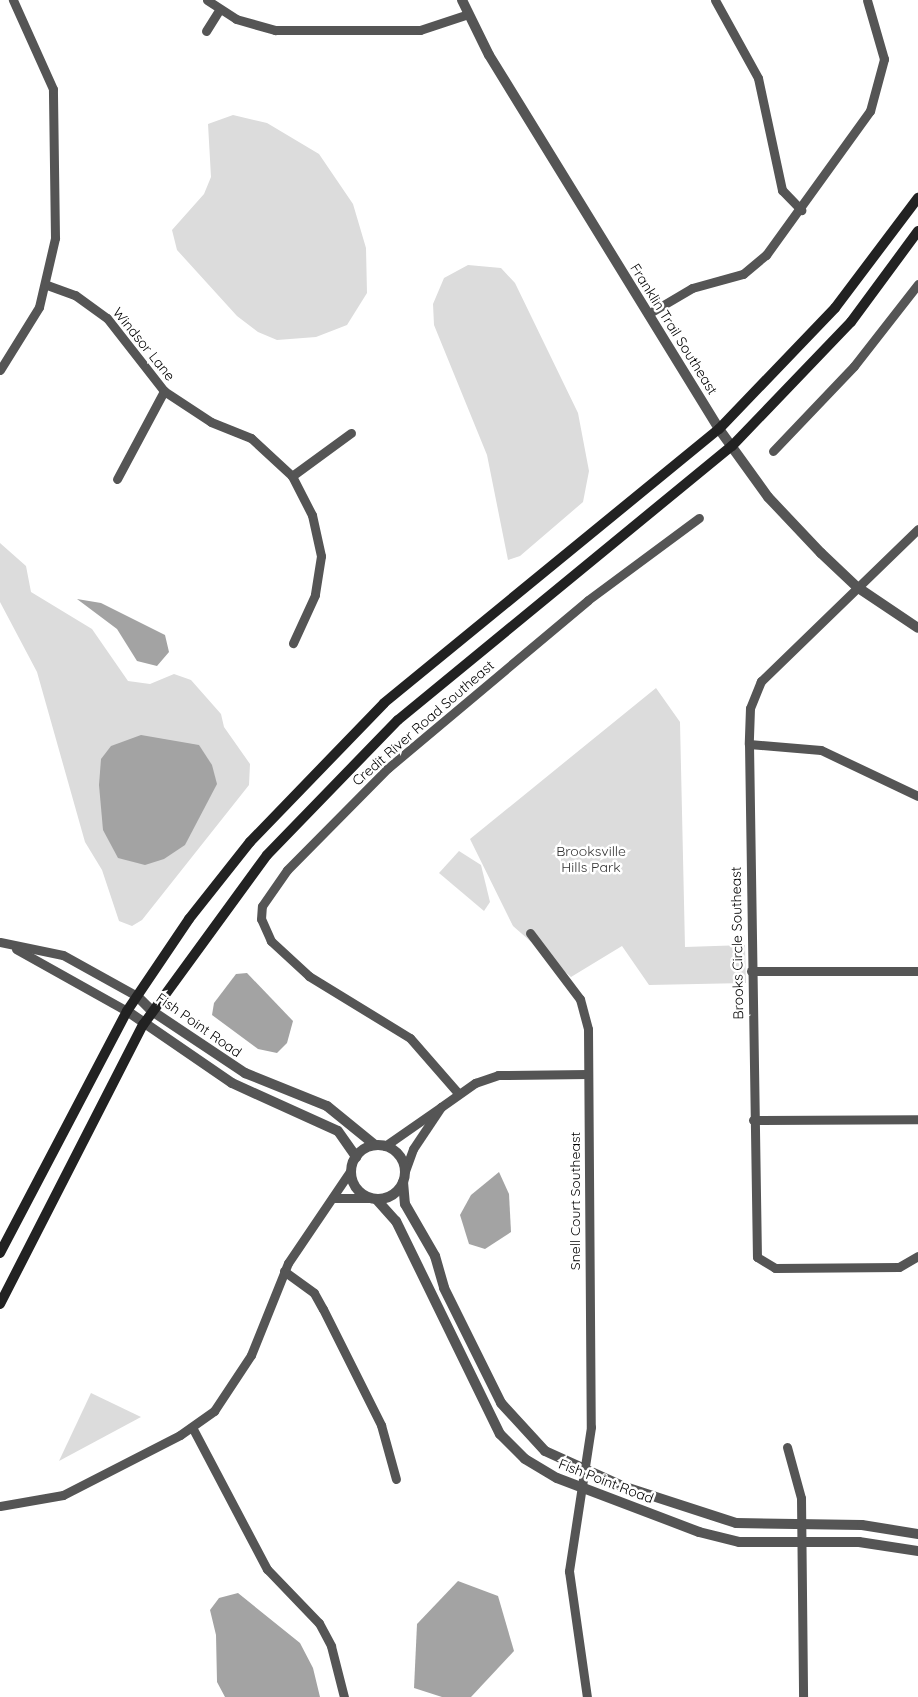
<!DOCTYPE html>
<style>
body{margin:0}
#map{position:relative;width:918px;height:1697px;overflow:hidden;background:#fff;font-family:Quicksand,sans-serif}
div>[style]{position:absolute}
.green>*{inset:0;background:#dcdcdc}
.water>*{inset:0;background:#a3a3a3}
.minor>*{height:9px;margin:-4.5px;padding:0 4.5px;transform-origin:4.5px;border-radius:4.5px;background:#555}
.tertiary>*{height:10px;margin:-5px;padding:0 5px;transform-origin:5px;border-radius:5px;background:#555}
.tertiary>.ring{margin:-5px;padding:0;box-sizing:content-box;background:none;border:10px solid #555;border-radius:50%}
.secondary>*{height:10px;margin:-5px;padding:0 5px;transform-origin:5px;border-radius:5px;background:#222}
span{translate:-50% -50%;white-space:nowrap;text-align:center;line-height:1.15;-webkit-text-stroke:5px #fff;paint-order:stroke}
.street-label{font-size:14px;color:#000}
.park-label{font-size:14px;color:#333}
</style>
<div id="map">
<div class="green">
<div style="clip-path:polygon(233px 115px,267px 123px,319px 154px,353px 204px,366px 248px,367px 293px,347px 325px,316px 337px,277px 340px,258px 332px,237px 316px,177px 250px,172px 230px,204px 194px,211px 177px,208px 124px)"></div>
<div style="clip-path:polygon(468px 265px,501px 268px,515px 283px,578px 413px,589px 471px,583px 502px,520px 556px,508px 560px,487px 455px,434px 325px,433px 304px,444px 278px)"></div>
<div style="clip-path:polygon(0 543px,26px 566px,31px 592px,92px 629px,128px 681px,150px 684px,174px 674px,191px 680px,221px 714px,224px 727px,250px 764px,249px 785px,142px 920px,132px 926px,119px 921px,102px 870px,85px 842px,37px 672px,0 602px)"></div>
<div style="clip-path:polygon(656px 688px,680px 722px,685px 947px,745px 945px,746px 983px,649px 985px,622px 946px,571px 977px,513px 926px,470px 839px)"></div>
<div style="clip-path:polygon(459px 851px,481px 865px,490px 902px,484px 911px,439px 873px)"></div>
<div style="clip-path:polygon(91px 1393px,141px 1417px,59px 1461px)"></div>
</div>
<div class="water">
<div style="clip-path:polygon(77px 599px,101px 603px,165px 635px,169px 652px,157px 666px,137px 661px,117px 629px)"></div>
<div style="clip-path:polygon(141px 735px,199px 745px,212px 765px,217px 784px,185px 845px,164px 859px,145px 865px,118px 858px,103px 830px,99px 785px,101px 759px,111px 746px)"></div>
<div style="clip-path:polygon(247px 973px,293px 1021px,287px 1043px,277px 1053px,258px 1049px,212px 1015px,214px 1003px,236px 974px)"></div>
<div style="clip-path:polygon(499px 1172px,509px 1194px,511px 1232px,485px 1249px,469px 1244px,460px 1215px,471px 1195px)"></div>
<div style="clip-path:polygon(458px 1581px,498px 1596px,514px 1651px,471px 1697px,442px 1697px,414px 1688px,417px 1624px)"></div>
<div style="clip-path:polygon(238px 1593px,300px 1643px,313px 1668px,320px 1697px,225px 1697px,217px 1682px,216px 1635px,210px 1610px,219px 1598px)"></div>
</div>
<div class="minor">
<div style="left:207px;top:0;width:35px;rotate:33deg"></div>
<div style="left:236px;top:19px;width:41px;rotate:15.8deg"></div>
<div style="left:275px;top:30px;width:145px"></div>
<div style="left:420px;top:30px;width:51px;rotate:-18.4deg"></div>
<div style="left:715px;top:0;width:89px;rotate:61.1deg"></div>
<div style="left:758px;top:78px;width:115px;rotate:77.9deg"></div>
<div style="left:782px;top:190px;width:28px;rotate:46deg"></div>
<div style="left:206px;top:31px;width:25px;rotate:-58deg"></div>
<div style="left:47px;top:285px;width:30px;rotate:20deg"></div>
<div style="left:75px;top:295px;width:39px;rotate:36deg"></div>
<div style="left:107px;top:318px;width:93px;rotate:52deg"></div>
<div style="left:164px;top:391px;width:56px;rotate:33.4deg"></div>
<div style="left:211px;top:422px;width:43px;rotate:21.8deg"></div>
<div style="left:251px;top:438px;width:56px;rotate:42.8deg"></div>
<div style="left:292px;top:476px;width:44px;rotate:62.9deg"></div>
<div style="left:312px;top:515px;width:42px;rotate:77.6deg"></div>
<div style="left:321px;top:556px;width:39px;rotate:99deg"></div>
<div style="left:315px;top:595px;width:53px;rotate:114.6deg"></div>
<div style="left:648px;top:314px;width:51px;rotate:-30.6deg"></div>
<div style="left:692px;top:288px;width:53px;rotate:-15.4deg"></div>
<div style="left:743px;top:274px;width:30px;rotate:-40deg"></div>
<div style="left:766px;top:255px;width:178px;rotate:-54.2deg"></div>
<div style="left:870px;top:111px;width:54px;rotate:-74.9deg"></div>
<div style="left:884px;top:59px;width:61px;rotate:-106.1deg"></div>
<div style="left:0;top:370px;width:74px;rotate:-58.2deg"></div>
<div style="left:39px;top:307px;width:71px;rotate:-76.9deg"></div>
<div style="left:55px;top:238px;width:149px;rotate:-90.8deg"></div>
<div style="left:53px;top:89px;width:98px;rotate:-114.2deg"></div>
<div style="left:773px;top:451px;width:117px;rotate:-46.4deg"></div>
<div style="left:854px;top:366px;width:104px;rotate:-52deg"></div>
<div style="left:292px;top:476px;width:73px;rotate:-36.1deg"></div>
<div style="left:117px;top:479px;width:100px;rotate:-61.9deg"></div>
<div style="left:918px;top:529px;width:219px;rotate:135.9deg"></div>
<div style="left:761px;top:681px;width:29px;rotate:112deg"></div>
<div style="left:750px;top:708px;width:36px;rotate:92deg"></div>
<div style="left:749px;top:744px;width:513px;rotate:89.11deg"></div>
<div style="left:757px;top:1257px;width:21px;rotate:31deg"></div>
<div style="left:775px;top:1268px;width:124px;rotate:-0.5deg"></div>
<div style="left:899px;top:1267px;width:22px;rotate:-30deg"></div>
<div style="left:749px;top:744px;width:72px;rotate:4.8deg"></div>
<div style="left:821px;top:750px;width:107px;rotate:25.4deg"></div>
<div style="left:530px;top:933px;width:83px;rotate:52.9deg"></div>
<div style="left:580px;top:999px;width:31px;rotate:75deg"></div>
<div style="left:588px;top:1029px;width:398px;rotate:89.6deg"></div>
<div style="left:591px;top:1427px;width:146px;rotate:98.7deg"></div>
<div style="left:569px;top:1571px;width:127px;rotate:81.9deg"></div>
<div style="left:0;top:942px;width:64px;rotate:11.7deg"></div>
<div style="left:63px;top:955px;width:85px;rotate:29deg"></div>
<div style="left:16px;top:949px;width:127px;rotate:29.2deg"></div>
<div style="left:751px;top:971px;width:167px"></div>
<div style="left:458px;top:1093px;width:73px;rotate:-131.1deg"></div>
<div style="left:410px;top:1038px;width:119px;rotate:-148.5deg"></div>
<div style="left:309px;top:976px;width:52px;rotate:-137.4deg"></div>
<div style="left:271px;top:941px;width:24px;rotate:-114deg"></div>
<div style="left:261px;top:919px;width:13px;rotate:-86deg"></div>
<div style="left:262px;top:906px;width:44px;rotate:-55.2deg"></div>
<div style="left:287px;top:870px;width:144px;rotate:-45.3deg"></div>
<div style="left:388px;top:768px;width:261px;rotate:-40deg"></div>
<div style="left:588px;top:600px;width:138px;rotate:-36.5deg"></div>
<div style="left:441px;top:1107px;width:42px;rotate:-35.2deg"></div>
<div style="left:475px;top:1083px;width:24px;rotate:-19deg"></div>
<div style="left:498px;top:1075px;width:90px;rotate:-0.6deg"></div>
<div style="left:753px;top:1120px;width:165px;rotate:-0.3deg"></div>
<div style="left:385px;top:1146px;width:68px;rotate:-34.9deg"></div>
<div style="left:441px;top:1107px;width:50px;rotate:123.7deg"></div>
<div style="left:413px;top:1149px;width:23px;rotate:110deg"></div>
<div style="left:333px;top:1198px;width:37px"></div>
<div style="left:284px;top:1271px;width:37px;rotate:36deg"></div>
<div style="left:314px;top:1293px;width:18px;rotate:61deg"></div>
<div style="left:323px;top:1309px;width:130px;rotate:63.4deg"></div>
<div style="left:381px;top:1425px;width:56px;rotate:74.5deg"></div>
<div style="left:192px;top:1427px;width:161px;rotate:62.2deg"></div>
<div style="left:267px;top:1569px;width:75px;rotate:46.1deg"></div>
<div style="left:319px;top:1623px;width:26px;rotate:62deg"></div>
<div style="left:331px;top:1646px;width:53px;rotate:75.7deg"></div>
<div style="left:787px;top:1447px;width:53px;rotate:74.6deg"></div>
<div style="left:801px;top:1498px;width:199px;rotate:89.4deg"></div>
<div style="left:0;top:1506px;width:64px;rotate:-9.9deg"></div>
<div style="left:63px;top:1495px;width:131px;rotate:-27.1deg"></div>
<div style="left:180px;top:1435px;width:42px;rotate:-35.2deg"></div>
<div style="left:214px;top:1411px;width:67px;rotate:-56.5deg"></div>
<div style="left:251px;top:1355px;width:99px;rotate:-68.1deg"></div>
<div style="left:288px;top:1263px;width:112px;rotate:-55.9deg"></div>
</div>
<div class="tertiary">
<div style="left:462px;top:0;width:61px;rotate:63.9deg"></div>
<div style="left:489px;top:55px;width:439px;rotate:58.4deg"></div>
<div style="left:719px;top:429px;width:84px;rotate:54.2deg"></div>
<div style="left:768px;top:497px;width:77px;rotate:46.6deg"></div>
<div style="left:821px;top:553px;width:50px;rotate:43.4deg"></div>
<div style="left:857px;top:587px;width:73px;rotate:33.9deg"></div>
<div style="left:137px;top:996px;width:21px;rotate:45deg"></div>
<div style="left:152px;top:1011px;width:112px;rotate:33.7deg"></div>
<div style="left:245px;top:1073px;width:88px;rotate:21.9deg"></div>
<div style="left:327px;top:1106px;width:62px;rotate:39.1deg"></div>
<div style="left:127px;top:1011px;width:127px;rotate:34.4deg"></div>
<div style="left:232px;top:1083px;width:116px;rotate:24.4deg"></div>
<div style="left:338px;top:1131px;width:32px;rotate:55deg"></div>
<div class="ring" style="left:351px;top:1145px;width:44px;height:44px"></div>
<div style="left:403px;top:1182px;width:22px;rotate:85deg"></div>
<div style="left:405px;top:1204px;width:60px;rotate:60deg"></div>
<div style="left:435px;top:1256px;width:33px;rotate:74deg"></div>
<div style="left:444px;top:1288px;width:128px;rotate:63.6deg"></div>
<div style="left:501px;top:1403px;width:65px;rotate:47.5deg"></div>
<div style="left:545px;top:1451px;width:85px;rotate:24.4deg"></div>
<div style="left:622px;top:1486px;width:120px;rotate:18deg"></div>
<div style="left:736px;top:1523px;width:126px;rotate:0.9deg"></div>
<div style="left:862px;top:1525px;width:57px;rotate:9.1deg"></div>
<div style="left:376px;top:1199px;width:30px;rotate:48deg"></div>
<div style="left:396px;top:1221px;width:237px;rotate:64deg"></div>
<div style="left:500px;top:1434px;width:35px;rotate:45deg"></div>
<div style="left:525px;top:1459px;width:37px;rotate:31deg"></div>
<div style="left:557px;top:1478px;width:152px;rotate:20.8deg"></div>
<div style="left:699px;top:1532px;width:41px;rotate:14deg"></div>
<div style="left:739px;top:1542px;width:120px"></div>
<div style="left:859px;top:1542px;width:60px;rotate:8.7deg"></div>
</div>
<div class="secondary">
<div style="left:0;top:1253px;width:273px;rotate:-62.3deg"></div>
<div style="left:127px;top:1011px;width:111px;rotate:-56deg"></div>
<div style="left:189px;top:919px;width:98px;rotate:-51.6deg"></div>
<div style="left:250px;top:842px;width:193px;rotate:-46deg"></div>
<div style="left:384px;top:703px;width:433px;rotate:-39.3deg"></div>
<div style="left:719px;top:429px;width:168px;rotate:-46.2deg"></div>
<div style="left:835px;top:308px;width:138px;rotate:-53deg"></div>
<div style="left:0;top:1304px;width:314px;rotate:-62.9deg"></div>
<div style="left:143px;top:1025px;width:210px;rotate:-53.9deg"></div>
<div style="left:267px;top:855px;width:188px;rotate:-45.9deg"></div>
<div style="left:398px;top:720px;width:432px;rotate:-39.4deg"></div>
<div style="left:732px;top:446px;width:172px;rotate:-46.2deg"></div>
<div style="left:851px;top:322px;width:113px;rotate:-53.6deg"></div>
</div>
<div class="street-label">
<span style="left:674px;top:329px;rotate:58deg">Franklin Trail Southeast</span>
<span style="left:144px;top:344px;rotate:51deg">Windsor Lane</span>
<span style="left:423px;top:723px;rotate:-41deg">Credit River Road Southeast</span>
<span style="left:737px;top:943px;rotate:-91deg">Brooks Circle Southeast</span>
<span style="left:199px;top:1025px;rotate:35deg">Fish Point Road</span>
<span style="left:575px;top:1201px;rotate:-90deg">Snell Court Southeast</span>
<span style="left:606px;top:1481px;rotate:21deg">Fish Point Road</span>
</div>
<div class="park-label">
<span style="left:591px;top:859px">Brooksville<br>Hills Park</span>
</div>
</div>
